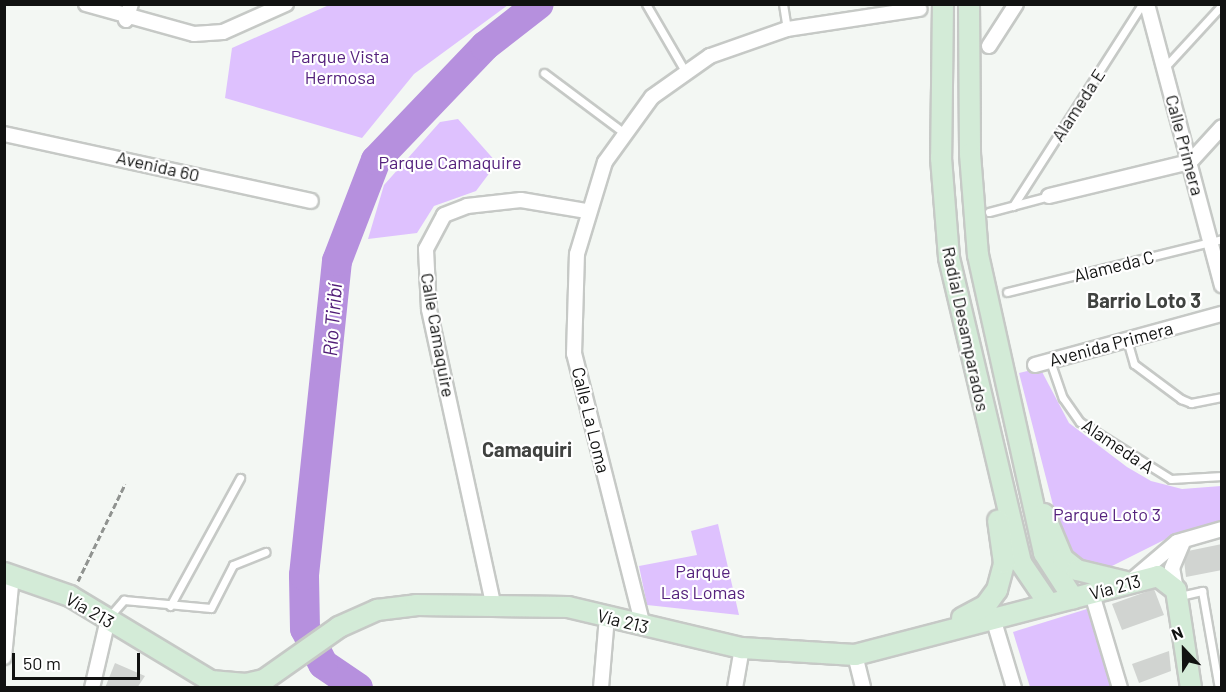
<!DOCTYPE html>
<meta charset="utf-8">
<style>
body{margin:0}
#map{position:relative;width:1226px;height:692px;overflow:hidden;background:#f3f7f3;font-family:Barlow,sans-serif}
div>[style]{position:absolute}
.green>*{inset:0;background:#dec1fe}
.river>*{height:30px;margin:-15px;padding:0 15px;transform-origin:15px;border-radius:15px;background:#b690de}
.building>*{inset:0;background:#d1d4d1}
.path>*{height:3px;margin-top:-1.5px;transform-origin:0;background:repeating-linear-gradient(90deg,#909390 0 6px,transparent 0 9px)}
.roads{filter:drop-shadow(2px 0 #c6c9c6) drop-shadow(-2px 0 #c6c9c6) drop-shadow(0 2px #c6c9c6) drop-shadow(0 -2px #c6c9c6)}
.lane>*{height:7px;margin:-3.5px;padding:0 3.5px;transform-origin:3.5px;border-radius:3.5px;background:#fff}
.street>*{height:14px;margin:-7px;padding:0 7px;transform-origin:7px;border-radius:7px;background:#fff}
.secondary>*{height:20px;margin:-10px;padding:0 10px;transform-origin:10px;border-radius:10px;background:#d3ebd7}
span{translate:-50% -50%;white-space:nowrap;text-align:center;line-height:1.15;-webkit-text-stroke:4.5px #fff;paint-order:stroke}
.park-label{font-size:18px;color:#55227d}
.street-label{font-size:18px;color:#111211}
.neighbourhood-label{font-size:20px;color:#404240;font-weight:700}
.water-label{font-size:20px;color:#501c77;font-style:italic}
.frame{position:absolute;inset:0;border:6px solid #111211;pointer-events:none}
.north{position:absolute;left:1154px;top:620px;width:60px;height:60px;-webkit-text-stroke:4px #fff;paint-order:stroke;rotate:338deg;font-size:16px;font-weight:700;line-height:24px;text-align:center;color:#111211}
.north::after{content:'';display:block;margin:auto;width:21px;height:27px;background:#111211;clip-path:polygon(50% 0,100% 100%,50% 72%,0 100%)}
.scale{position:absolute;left:12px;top:653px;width:128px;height:27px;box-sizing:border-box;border:3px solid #111211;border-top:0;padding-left:8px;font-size:18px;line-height:21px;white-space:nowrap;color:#111211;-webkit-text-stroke:4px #fff;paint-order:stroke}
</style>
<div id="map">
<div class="green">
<div style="clip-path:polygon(329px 5px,329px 4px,508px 5px,414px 74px,362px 138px,225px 98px,232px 48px)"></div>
<div style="clip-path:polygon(458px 119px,497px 163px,476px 191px,434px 206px,417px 233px,368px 239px,384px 185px,440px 122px)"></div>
<div style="clip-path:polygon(1040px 368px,1069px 423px,1127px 467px,1151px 481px,1182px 489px,1221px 486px,1221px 525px,1176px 534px,1102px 571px,1080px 563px,1063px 544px,1019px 373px)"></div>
<div style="clip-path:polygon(718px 524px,739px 615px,647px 605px,639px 566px,697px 555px,691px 531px)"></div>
<div style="clip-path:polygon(1087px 609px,1112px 687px,1030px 687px,1013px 632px)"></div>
</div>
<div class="river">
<div style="left:358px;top:688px;width:42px;rotate:-145.6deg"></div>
<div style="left:323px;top:664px;width:39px;rotate:-117deg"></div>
<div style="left:305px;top:629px;width:54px;rotate:-91.1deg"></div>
<div style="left:304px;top:575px;width:316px;rotate:-84deg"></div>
<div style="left:337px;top:261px;width:108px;rotate:-68.9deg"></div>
<div style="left:376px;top:160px;width:158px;rotate:-46.3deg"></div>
<div style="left:485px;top:46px;width:68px;rotate:-37.9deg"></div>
</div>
<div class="building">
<div style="clip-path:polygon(1222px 544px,1222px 570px,1186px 577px,1183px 552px)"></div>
<div style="clip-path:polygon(1154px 589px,1164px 615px,1122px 630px,1112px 604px)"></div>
<div style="clip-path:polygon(1169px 651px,1171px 671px,1139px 683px,1132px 664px)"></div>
<div style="clip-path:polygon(115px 663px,145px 676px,137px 688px,105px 688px)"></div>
</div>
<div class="path">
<div style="left:78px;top:581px;width:108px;rotate:-64.1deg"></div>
</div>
<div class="roads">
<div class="lane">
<div style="left:646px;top:4px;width:78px;rotate:59.8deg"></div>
<div style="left:783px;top:4px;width:25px;rotate:81deg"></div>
<div style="left:1165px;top:67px;width:84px;rotate:-47.4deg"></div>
<div style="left:544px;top:73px;width:99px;rotate:36.8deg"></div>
<div style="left:1013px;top:206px;width:240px;rotate:-57.4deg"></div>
<div style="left:989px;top:212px;width:62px;rotate:-14.9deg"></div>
<div style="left:1007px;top:292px;width:221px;rotate:-13.8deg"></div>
<div style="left:1127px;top:340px;width:25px;rotate:74deg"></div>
<div style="left:1134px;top:364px;width:59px;rotate:36.7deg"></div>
<div style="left:1181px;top:399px;width:11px;rotate:22deg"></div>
<div style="left:1191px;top:403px;width:32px;rotate:-11deg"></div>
<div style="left:1050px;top:361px;width:39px;rotate:71deg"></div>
<div style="left:1063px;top:398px;width:29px;rotate:55deg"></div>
<div style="left:1080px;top:422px;width:107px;rotate:32.1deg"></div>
<div style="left:1171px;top:479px;width:51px;rotate:-3.4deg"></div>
<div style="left:1180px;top:596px;width:23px;rotate:-13deg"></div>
<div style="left:1202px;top:591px;width:98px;rotate:80.1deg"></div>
<div style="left:170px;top:606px;width:146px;rotate:-61.3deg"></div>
<div style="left:109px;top:617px;width:23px;rotate:-49deg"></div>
<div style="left:124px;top:600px;width:87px;rotate:5.3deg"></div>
<div style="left:211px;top:608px;width:48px;rotate:-62.9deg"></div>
<div style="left:233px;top:565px;width:35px;rotate:-22deg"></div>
</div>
<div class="street">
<div style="left:86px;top:4px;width:112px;rotate:15.5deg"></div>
<div style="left:194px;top:34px;width:29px;rotate:-4deg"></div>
<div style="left:223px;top:32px;width:69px;rotate:-24deg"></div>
<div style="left:1147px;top:4px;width:291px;rotate:75.1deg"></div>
<div style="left:126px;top:20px;width:17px;rotate:-73deg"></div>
<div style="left:989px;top:46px;width:50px;rotate:-57.3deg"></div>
<div style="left:4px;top:134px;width:314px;rotate:12.3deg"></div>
<div style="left:1049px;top:196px;width:145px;rotate:-13.6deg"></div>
<div style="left:1190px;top:162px;width:47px;rotate:-47.6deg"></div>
<div style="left:1035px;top:365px;width:194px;rotate:-15.3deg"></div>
<div style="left:1132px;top:580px;width:59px;rotate:-40.2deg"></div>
<div style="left:1177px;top:542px;width:47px;rotate:-16.1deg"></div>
<div style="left:1176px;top:590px;width:22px;rotate:-100deg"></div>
<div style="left:1172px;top:568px;width:30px;rotate:-67deg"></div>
<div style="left:1092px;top:594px;width:98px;rotate:73.4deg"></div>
<div style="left:493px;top:603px;width:301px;rotate:-102.3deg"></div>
<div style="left:429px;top:309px;width:60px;rotate:-92.9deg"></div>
<div style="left:426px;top:249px;width:38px;rotate:-62deg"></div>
<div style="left:444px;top:215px;width:25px;rotate:-21deg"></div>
<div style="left:467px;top:206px;width:54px;rotate:-6.3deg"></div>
<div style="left:521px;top:200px;width:67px;rotate:9.5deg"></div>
<div style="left:993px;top:618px;width:73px;rotate:73.3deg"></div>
<div style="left:643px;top:626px;width:281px;rotate:-104.2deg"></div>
<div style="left:574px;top:354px;width:100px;rotate:-88.3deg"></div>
<div style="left:577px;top:254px;width:96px;rotate:-73.1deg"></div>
<div style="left:605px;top:162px;width:80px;rotate:-54.1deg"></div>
<div style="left:652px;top:97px;width:71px;rotate:-35.3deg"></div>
<div style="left:710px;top:56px;width:82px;rotate:-19.3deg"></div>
<div style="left:787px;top:29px;width:134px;rotate:-8.6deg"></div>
<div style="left:855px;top:655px;width:34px;rotate:76deg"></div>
<div style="left:4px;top:657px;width:82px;rotate:-84.4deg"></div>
<div style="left:92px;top:688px;width:71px;rotate:-76.9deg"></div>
<div style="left:601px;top:688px;width:71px;rotate:-85.2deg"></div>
<div style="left:735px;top:688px;width:41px;rotate:-80.1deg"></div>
</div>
<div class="secondary">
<div style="left:943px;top:4px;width:154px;rotate:90.7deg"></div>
<div style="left:941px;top:158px;width:100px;rotate:85.4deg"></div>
<div style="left:949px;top:258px;width:313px;rotate:76.7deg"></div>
<div style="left:1021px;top:563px;width:50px;rotate:55.7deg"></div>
<div style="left:969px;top:4px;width:150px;rotate:89.6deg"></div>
<div style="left:970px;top:154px;width:101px;rotate:85.5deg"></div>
<div style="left:978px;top:255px;width:305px;rotate:77.5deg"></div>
<div style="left:1044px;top:553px;width:54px;rotate:57.2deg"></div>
<div style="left:1044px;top:514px;width:49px;rotate:67.1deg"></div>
<div style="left:1063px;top:559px;width:18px;rotate:38deg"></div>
<div style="left:1077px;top:570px;width:50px;rotate:13.8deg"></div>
<div style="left:4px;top:573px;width:70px;rotate:19.2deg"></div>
<div style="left:70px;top:596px;width:165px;rotate:31.1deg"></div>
<div style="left:211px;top:681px;width:35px;rotate:5deg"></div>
<div style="left:246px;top:684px;width:18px;rotate:-13deg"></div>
<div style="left:264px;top:680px;width:92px;rotate:-35.2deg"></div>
<div style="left:339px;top:627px;width:42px;rotate:-24.1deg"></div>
<div style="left:377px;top:610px;width:39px;rotate:-7deg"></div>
<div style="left:416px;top:605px;width:152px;rotate:0.8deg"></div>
<div style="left:568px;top:607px;width:179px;rotate:13.3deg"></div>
<div style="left:742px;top:648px;width:113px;rotate:3.5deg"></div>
<div style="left:855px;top:655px;width:313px;rotate:-14.6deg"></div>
<div style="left:1158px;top:576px;width:23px;rotate:38deg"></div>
<div style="left:1176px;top:590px;width:99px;rotate:81.3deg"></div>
<div style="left:962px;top:618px;width:27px;rotate:-28deg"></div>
<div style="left:986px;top:605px;width:19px;rotate:-54deg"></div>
<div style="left:997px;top:590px;width:28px;rotate:-75deg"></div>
<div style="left:1004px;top:563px;width:43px;rotate:-97.9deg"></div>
</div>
</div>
<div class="park-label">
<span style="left:340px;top:67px">Parque Vista<br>Hermosa</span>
<span style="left:450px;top:162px">Parque Camaquire</span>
<span style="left:1107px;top:514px">Parque Loto 3</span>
<span style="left:703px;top:582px">Parque<br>Las Lomas</span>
</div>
<div class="street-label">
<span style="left:1078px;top:105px;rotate:-57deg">Alameda E</span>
<span style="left:1185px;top:145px;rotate:75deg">Calle Primera</span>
<span style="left:158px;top:166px;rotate:13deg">Avenida 60</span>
<span style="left:1114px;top:266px;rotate:-14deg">Alameda C</span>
<span style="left:966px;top:329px;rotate:78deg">Radial Desamparados</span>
<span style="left:438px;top:335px;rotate:80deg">Calle Camaquire</span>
<span style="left:1111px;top:344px;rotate:-15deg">Avenida Primera</span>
<span style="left:591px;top:420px;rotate:76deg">Calle La Loma</span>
<span style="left:1118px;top:446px;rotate:34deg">Alameda A</span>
<span style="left:1115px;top:587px;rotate:-15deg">Vía 213</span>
<span style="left:90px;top:610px;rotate:30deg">Vía 213</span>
<span style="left:623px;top:621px;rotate:14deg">Vía 213</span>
</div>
<div class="neighbourhood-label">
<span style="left:1144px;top:300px">Barrio Loto 3</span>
<span style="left:527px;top:449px">Camaquiri</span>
</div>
<div class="water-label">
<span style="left:332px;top:320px;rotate:-86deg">Río Tiribí</span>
</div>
<div class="frame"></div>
<div class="north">N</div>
<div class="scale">50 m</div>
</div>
